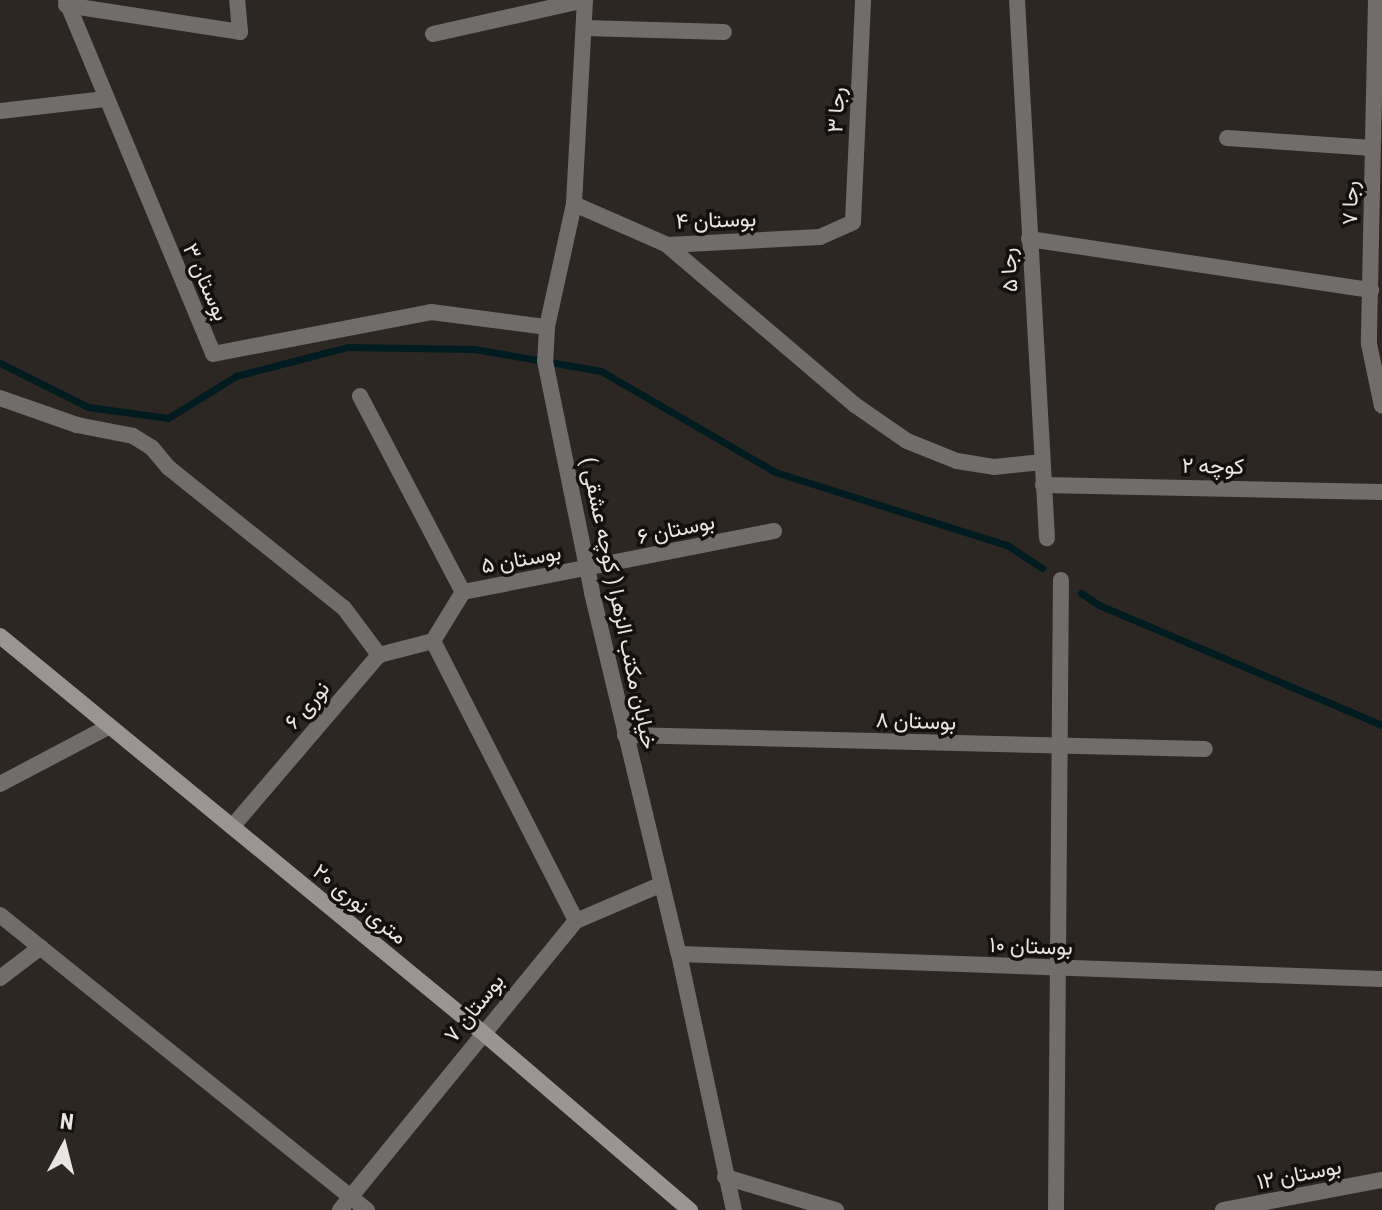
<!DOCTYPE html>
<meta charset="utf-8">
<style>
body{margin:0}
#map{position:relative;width:1382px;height:1210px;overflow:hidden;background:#2c2722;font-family:"Roboto Condensed",Vazirmatn,sans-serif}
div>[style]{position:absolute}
.stream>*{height:7px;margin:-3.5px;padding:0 3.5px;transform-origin:3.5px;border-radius:3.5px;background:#011c21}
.minor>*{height:16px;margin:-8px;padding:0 8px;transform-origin:8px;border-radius:8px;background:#716d6c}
.secondary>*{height:16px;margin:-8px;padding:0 8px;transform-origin:8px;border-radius:8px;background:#9a9493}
span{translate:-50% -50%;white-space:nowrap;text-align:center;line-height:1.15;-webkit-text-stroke:7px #13100e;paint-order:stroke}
.street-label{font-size:22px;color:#e9e5e2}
.north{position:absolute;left:24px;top:1106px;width:80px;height:80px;-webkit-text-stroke:6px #13100e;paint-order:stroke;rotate:7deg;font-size:22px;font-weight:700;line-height:32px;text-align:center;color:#e9e5e2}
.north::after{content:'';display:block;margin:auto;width:28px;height:36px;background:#e9e5e2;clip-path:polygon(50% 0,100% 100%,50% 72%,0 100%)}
</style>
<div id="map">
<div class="stream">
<div style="left:0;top:363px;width:98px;rotate:26.6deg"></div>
<div style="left:88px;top:407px;width:81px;rotate:7.8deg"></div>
<div style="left:168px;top:418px;width:80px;rotate:-31.7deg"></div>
<div style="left:236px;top:376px;width:115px;rotate:-14.6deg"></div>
<div style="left:347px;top:347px;width:127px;rotate:0.9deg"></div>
<div style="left:474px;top:349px;width:129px;rotate:9.8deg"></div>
<div style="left:601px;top:371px;width:201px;rotate:30.1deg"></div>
<div style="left:775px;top:472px;width:243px;rotate:17.5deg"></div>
<div style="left:1007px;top:545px;width:42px;rotate:33.3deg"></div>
<div style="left:1081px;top:593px;width:22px;rotate:34deg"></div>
<div style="left:1099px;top:605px;width:307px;rotate:23deg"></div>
</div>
<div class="minor">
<div style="left:66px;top:0;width:383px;rotate:67.4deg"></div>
<div style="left:213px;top:354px;width:222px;rotate:-10.9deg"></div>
<div style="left:431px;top:312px;width:117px;rotate:7.4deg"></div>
<div style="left:585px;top:0;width:204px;rotate:93.1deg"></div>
<div style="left:574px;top:204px;width:126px;rotate:102.4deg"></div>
<div style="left:547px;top:327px;width:34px;rotate:93deg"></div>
<div style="left:545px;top:361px;width:237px;rotate:78.5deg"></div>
<div style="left:592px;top:593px;width:371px;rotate:76.5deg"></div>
<div style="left:679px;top:954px;width:262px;rotate:77.9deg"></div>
<div style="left:1017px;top:0;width:539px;rotate:86.81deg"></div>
<div style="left:1376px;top:0;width:344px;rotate:91.2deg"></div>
<div style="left:1369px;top:344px;width:63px;rotate:78.2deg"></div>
<div style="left:66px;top:5px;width:176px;rotate:8.8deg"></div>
<div style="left:240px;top:32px;width:32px;rotate:-95deg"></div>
<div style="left:585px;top:28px;width:139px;rotate:1.6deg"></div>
<div style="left:433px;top:34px;width:156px;rotate:-12.6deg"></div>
<div style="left:0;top:111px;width:106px;rotate:-6.5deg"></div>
<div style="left:1227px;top:138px;width:146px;rotate:3.9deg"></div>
<div style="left:574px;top:204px;width:103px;rotate:23.6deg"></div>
<div style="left:668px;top:245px;width:152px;rotate:-3deg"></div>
<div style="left:820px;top:237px;width:36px;rotate:-24deg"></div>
<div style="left:853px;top:222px;width:222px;rotate:-87.4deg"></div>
<div style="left:1029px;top:239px;width:346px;rotate:8.5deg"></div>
<div style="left:667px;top:245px;width:247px;rotate:40.4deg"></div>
<div style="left:855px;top:405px;width:63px;rotate:34.7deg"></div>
<div style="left:907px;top:441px;width:54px;rotate:21.8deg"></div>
<div style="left:957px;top:461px;width:37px;rotate:9deg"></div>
<div style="left:994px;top:467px;width:48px;rotate:-5.9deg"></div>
<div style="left:360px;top:396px;width:221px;rotate:62.3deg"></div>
<div style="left:463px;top:592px;width:57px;rotate:121.5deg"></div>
<div style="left:0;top:398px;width:82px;rotate:19.3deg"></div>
<div style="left:77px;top:425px;width:57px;rotate:11.1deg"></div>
<div style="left:133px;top:436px;width:22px;rotate:32deg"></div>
<div style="left:152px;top:448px;width:26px;rotate:50deg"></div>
<div style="left:169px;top:468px;width:224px;rotate:38.7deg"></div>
<div style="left:344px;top:608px;width:59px;rotate:53.3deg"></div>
<div style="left:1043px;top:485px;width:339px;rotate:1.2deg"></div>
<div style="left:463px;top:592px;width:317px;rotate:-11.1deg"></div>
<div style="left:433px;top:641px;width:314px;rotate:62.9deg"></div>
<div style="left:625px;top:735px;width:580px;rotate:1.38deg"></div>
<div style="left:0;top:784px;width:124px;rotate:-27.8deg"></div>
<div style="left:232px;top:827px;width:226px;rotate:-49.5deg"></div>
<div style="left:379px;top:655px;width:56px;rotate:-14.5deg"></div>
<div style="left:0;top:915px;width:471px;rotate:38.8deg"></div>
<div style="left:679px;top:954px;width:703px;rotate:2.04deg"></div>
<div style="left:0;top:978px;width:51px;rotate:-37.1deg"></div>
<div style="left:725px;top:1177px;width:116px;rotate:16.6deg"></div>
<div style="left:340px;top:1210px;width:373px;rotate:-50.8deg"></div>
<div style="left:576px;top:921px;width:91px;rotate:-23.2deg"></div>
<div style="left:1056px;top:1210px;width:630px;rotate:-89.55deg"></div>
<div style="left:1223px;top:1210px;width:162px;rotate:-10.7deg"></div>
</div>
<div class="secondary">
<div style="left:0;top:636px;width:624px;rotate:39.41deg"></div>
<div style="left:482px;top:1032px;width:274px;rotate:40.6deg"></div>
</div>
<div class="street-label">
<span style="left:836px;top:110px;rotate:-87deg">رجا ۳</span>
<span style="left:1350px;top:203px;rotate:-89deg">رجا ۷</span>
<span style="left:716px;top:220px;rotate:-2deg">بوستان ۴</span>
<span style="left:1009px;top:270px;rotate:-93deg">رجا ۵</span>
<span style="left:206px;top:282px;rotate:66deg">بوستان ۳</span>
<span style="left:1213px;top:466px;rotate:1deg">کوچه ۲</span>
<span style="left:676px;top:529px;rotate:-12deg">بوستان ۶</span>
<span style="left:521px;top:559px;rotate:-10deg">بوستان ۵</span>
<span style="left:619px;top:603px;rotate:78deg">خیابان مکتب الزهرا ( کوچه عشقی )</span>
<span style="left:307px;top:705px;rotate:-49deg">نوری ۶</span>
<span style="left:916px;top:721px;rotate:2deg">بوستان ۸</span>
<span style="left:360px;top:904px;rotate:39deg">۲۰ متری نوری</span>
<span style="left:1031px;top:946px;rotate:2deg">بوستان ۱۰</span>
<span style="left:474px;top:1008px;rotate:-51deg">بوستان ۷</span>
<span style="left:1299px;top:1174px;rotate:-11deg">بوستان ۱۲</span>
</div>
<div class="north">N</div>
</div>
